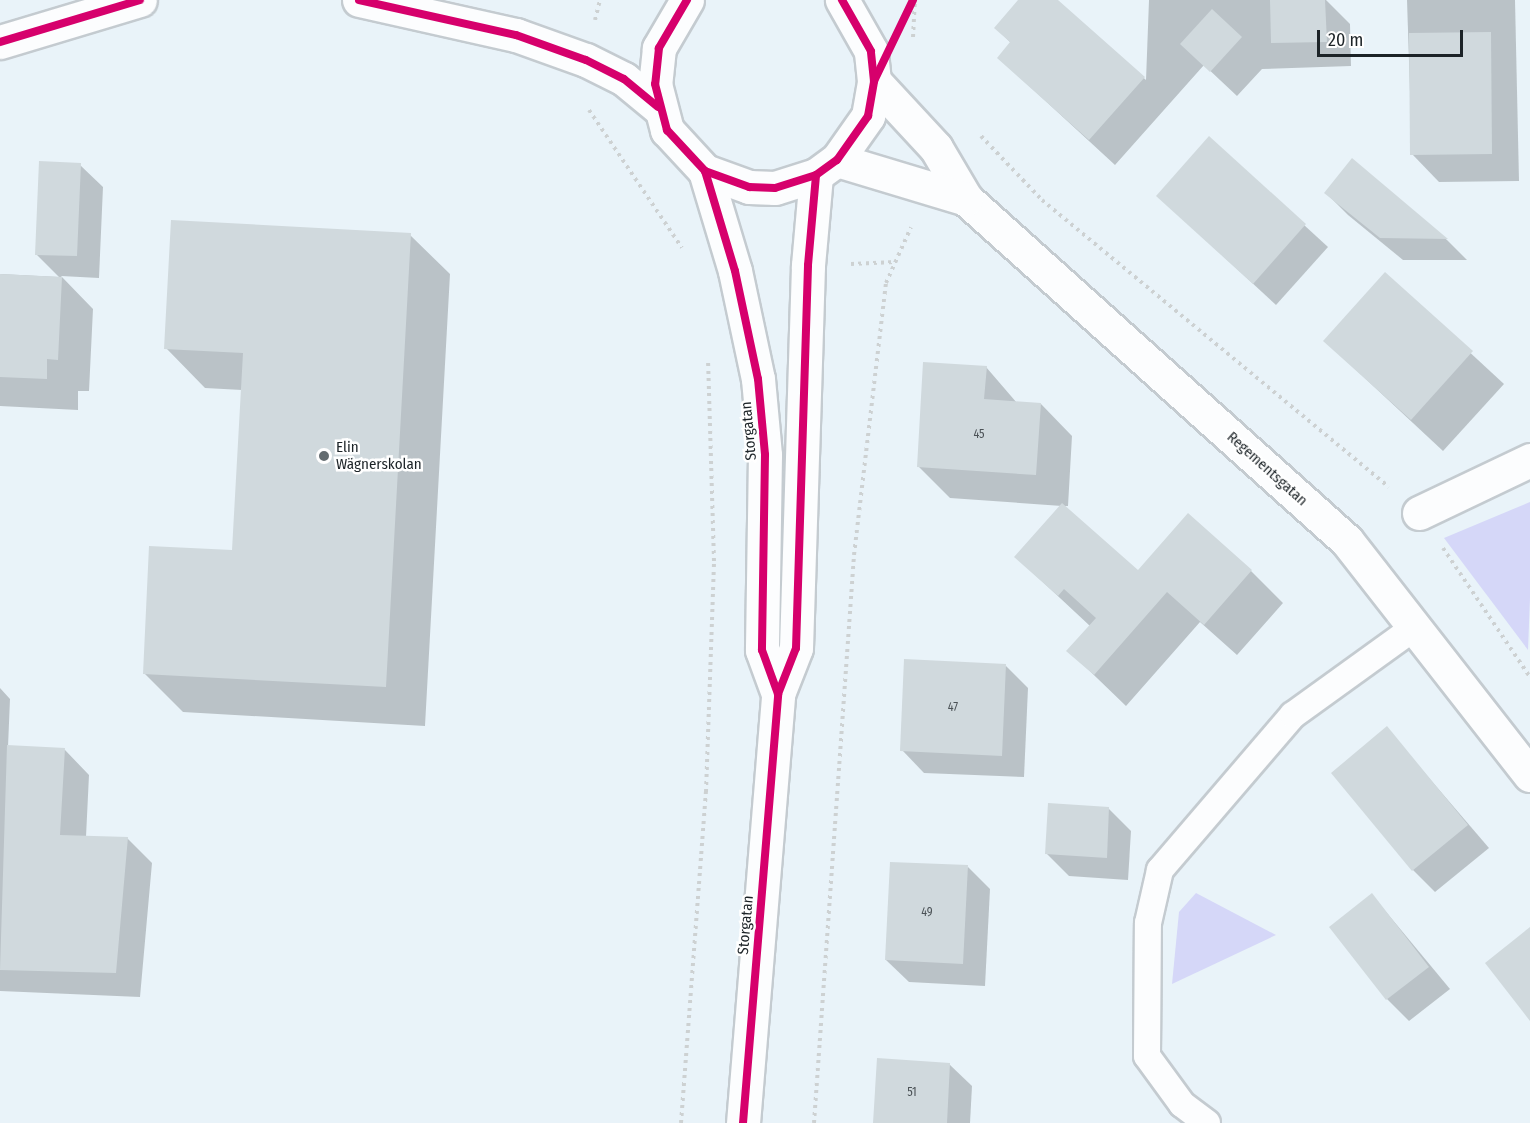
<!DOCTYPE html>
<meta charset="utf-8">
<style>
body{margin:0}
#map{position:relative;width:1530px;height:1123px;overflow:hidden;background:#e9f3f9;font-family:"Fira Sans Condensed",sans-serif}
div>[style]{position:absolute}
.green>*{inset:0;background:#d5d7f8}
.shadow>*{inset:0;background:#0003}
.building>*{inset:0;background:#d0d9dd}
.path>*{height:4px;margin-top:-2px;transform-origin:0;background:repeating-linear-gradient(90deg,#cdd1d2 0 3px,transparent 0 7.5px)}
.roads{filter:drop-shadow(2px 0 #c4cbd0) drop-shadow(-2px 0 #c4cbd0) drop-shadow(0 2px #c4cbd0) drop-shadow(0 -2px #c4cbd0)}
.service>*{height:26px;margin:-13px;padding:0 13px;transform-origin:13px;border-radius:13px;background:#fcfdfe}
.minor>*{height:33px;margin:-16.5px;padding:0 16.5px;transform-origin:16.5px;border-radius:16.5px;background:#fcfdfe}
.secondary>*{height:33px;margin:-16.5px;padding:0 16.5px;transform-origin:16.5px;border-radius:16.5px;background:#fcfdfe}
.cycleway>*{height:8px;margin:-4px;padding:0 4px;transform-origin:4px;border-radius:4px;background:#d6006c}
.dots>*{width:16px;height:16px;translate:-50% -50%;box-sizing:border-box;border:3px solid #fff;border-radius:50%}
span{translate:-50% -50%;white-space:nowrap;text-align:center;line-height:1.15;-webkit-text-stroke:5px #fff;paint-order:stroke}
.number-label{font-size:12px;color:#4b5256}
.number-label span{-webkit-text-stroke-width:0}
.street-label{font-size:15px;color:#1c2327}
.poi-label{font-size:15px;color:#1c2327}
.left{translate:0 -50%;text-align:left}
.scale{position:absolute;left:1317px;top:30px;width:146px;height:27px;box-sizing:border-box;border:3px solid #1c2327;border-top:0;padding-left:8px;font-size:18px;line-height:21px;white-space:nowrap;color:#1c2327;-webkit-text-stroke:4px #fff;paint-order:stroke}
</style>
<div id="map">
<div class="green">
<div style="clip-path:polygon(1530px 502px,1530px 598px,1528px 650px,1444px 538px)"></div>
<div style="clip-path:polygon(1196px 893px,1276px 935px,1172px 984px,1179px 912px)"></div>
</div>
<div class="shadow">
<div style="clip-path:polygon(1020px 0,1056px 0,1146px 80px,1149px 0,1326px 0,1350px 24px,1351px 66px,1262px 69px,1237px 96px,1204px 65px,1115px 165px,999px 58px,1011px 43px,996px 28px)"></div>
<div style="clip-path:polygon(1407px 0,1515px 0,1519px 181px,1439px 182px,1412px 154px)"></div>
<div style="clip-path:polygon(1209px 138px,1328px 247px,1276px 305px,1158px 196px)"></div>
<div style="clip-path:polygon(1352px 160px,1447px 240px,1467px 260px,1403px 260px,1348px 215px,1326px 193px)"></div>
<div style="clip-path:polygon(80px 165px,103px 187px,99px 278px,61px 276px,93px 309px,89px 391px,78px 391px,78px 410px,0 406px,0 274px,59px 277px,36px 254px)"></div>
<div style="clip-path:polygon(410px 235px,450px 274px,425px 726px,183px 712px,144px 673px,234px 552px,242px 390px,205px 388px,166px 348px)"></div>
<div style="clip-path:polygon(1385px 274px,1504px 384px,1443px 451px,1325px 341px)"></div>
<div style="clip-path:polygon(986px 367px,1017px 403px,1041px 404px,1072px 436px,1068px 506px,1062px 506px,1138px 572px,1251px 571px,1283px 603px,1237px 655px,1200px 622px,1126px 706px,1069px 651px,1090px 626px,1016px 557px,1062px 506px,950px 498px,918px 466px)"></div>
<div style="clip-path:polygon(1006px 666px,1028px 688px,1024px 777px,924px 773px,902px 750px)"></div>
<div style="clip-path:polygon(0 688px,10px 699px,8px 747px,65px 750px,89px 775px,86px 837px,127px 838px,152px 863px,140px 997px,0 991px)"></div>
<div style="clip-path:polygon(1387px 729px,1489px 848px,1435px 892px,1413px 870px)"></div>
<div style="clip-path:polygon(1108px 808px,1131px 831px,1128px 880px,1069px 876px,1047px 854px)"></div>
<div style="clip-path:polygon(968px 867px,990px 889px,985px 986px,909px 982px,886px 960px)"></div>
<div style="clip-path:polygon(1372px 895px,1450px 989px,1409px 1021px,1387px 999px)"></div>
<div style="clip-path:polygon(949px 1064px,972px 1086px,970px 1123px,875px 1123px)"></div>
</div>
<div class="building">
<div style="clip-path:polygon(1018px 0,1058px 0,1145px 77px,1089px 140px,997px 58px,1010px 42px,994px 28px)"></div>
<div style="clip-path:polygon(1270px 0,1325px 0,1327px 42px,1271px 43px)"></div>
<div style="clip-path:polygon(1212px 9px,1242px 37px,1210px 72px,1180px 44px)"></div>
<div style="clip-path:polygon(1491px 32px,1492px 154px,1410px 155px,1409px 33px)"></div>
<div style="clip-path:polygon(1209px 136px,1306px 224px,1253px 284px,1156px 196px)"></div>
<div style="clip-path:polygon(1352px 158px,1448px 239px,1380px 238px,1324px 193px)"></div>
<div style="clip-path:polygon(39px 161px,81px 163px,77px 256px,35px 255px)"></div>
<div style="clip-path:polygon(171px 220px,411px 233px,386px 687px,143px 674px,149px 546px,232px 550px,243px 353px,164px 349px)"></div>
<div style="clip-path:polygon(1385px 272px,1473px 351px,1411px 420px,1323px 341px)"></div>
<div style="clip-path:polygon(0 274px,62px 277px,58px 360px,47px 359px,47px 379px,0 377px)"></div>
<div style="clip-path:polygon(923px 362px,987px 366px,984px 399px,1041px 403px,1036px 475px,917px 467px)"></div>
<div style="clip-path:polygon(1062px 503px,1138px 570px,1188px 513px,1252px 570px,1204px 625px,1167px 592px,1094px 675px,1066px 651px,1096px 618px,1064px 589px,1058px 596px,1014px 557px)"></div>
<div style="clip-path:polygon(904px 659px,1006px 664px,1002px 756px,900px 751px)"></div>
<div style="clip-path:polygon(1387px 726px,1468px 825px,1412px 871px,1331px 773px)"></div>
<div style="clip-path:polygon(7px 745px,65px 748px,60px 835px,128px 837px,116px 973px,0 970px)"></div>
<div style="clip-path:polygon(1048px 803px,1109px 807px,1107px 858px,1045px 854px)"></div>
<div style="clip-path:polygon(890px 862px,968px 865px,963px 964px,885px 960px)"></div>
<div style="clip-path:polygon(1372px 893px,1429px 967px,1386px 1000px,1329px 927px)"></div>
<div style="clip-path:polygon(1530px 927px,1530px 1021px,1485px 963px)"></div>
<div style="clip-path:polygon(877px 1058px,950px 1063px,947px 1123px,873px 1123px)"></div>
</div>
<div class="path">
<div style="left:595px;top:20px;width:21px;rotate:-76deg"></div>
<div style="left:913px;top:37px;width:37px;rotate:-87deg"></div>
<div style="left:589px;top:110px;width:166px;rotate:56deg"></div>
<div style="left:981px;top:136px;width:88px;rotate:46.4deg"></div>
<div style="left:1042px;top:200px;width:450px;rotate:39.6deg"></div>
<div style="left:851px;top:264px;width:44px;rotate:-2.6deg"></div>
<div style="left:1443px;top:548px;width:156px;rotate:56deg"></div>
<div style="left:681px;top:1123px;width:332px;rotate:-85.7deg"></div>
<div style="left:706px;top:792px;width:231px;rotate:-88deg"></div>
<div style="left:714px;top:561px;width:201px;rotate:-91.7deg"></div>
<div style="left:814px;top:1123px;width:569px;rotate:-85.97deg"></div>
<div style="left:854px;top:555px;width:274px;rotate:-83.3deg"></div>
<div style="left:886px;top:283px;width:61px;rotate:-65.9deg"></div>
</div>
<div class="roads">
<div class="service">
<div style="left:1207px;top:1123px;width:31px;rotate:-143deg"></div>
<div style="left:1182px;top:1104px;width:59px;rotate:-126.1deg"></div>
<div style="left:1147px;top:1056px;width:133px;rotate:-89.6deg"></div>
<div style="left:1148px;top:923px;width:54px;rotate:-77.2deg"></div>
<div style="left:1160px;top:870px;width:204px;rotate:-49.4deg"></div>
<div style="left:1293px;top:715px;width:150px;rotate:-35.8deg"></div>
</div>
<div class="minor">
<div style="left:359px;top:0;width:161px;rotate:12.6deg"></div>
<div style="left:516px;top:35px;width:74px;rotate:19.7deg"></div>
<div style="left:586px;top:60px;width:42px;rotate:26.6deg"></div>
<div style="left:624px;top:79px;width:44px;rotate:39.5deg"></div>
<div style="left:0;top:42px;width:146px;rotate:-16.7deg"></div>
<div style="left:874px;top:81px;width:91px;rotate:47.2deg"></div>
<div style="left:936px;top:148px;width:59px;rotate:59.5deg"></div>
<div style="left:966px;top:199px;width:512px;rotate:41.91deg"></div>
<div style="left:1347px;top:541px;width:297px;rotate:52deg"></div>
<div style="left:837px;top:160px;width:135px;rotate:16.8deg"></div>
<div style="left:1419px;top:513px;width:123px;rotate:-25.5deg"></div>
</div>
<div class="secondary">
<div style="left:687px;top:0;width:56px;rotate:120.3deg"></div>
<div style="left:659px;top:48px;width:36px;rotate:96deg"></div>
<div style="left:655px;top:84px;width:48px;rotate:75.4deg"></div>
<div style="left:667px;top:130px;width:56px;rotate:47.2deg"></div>
<div style="left:705px;top:171px;width:47px;rotate:20deg"></div>
<div style="left:749px;top:187px;width:26px;rotate:2deg"></div>
<div style="left:775px;top:188px;width:43px;rotate:-17.6deg"></div>
<div style="left:816px;top:175px;width:26px;rotate:-36deg"></div>
<div style="left:837px;top:160px;width:54px;rotate:-54.8deg"></div>
<div style="left:868px;top:116px;width:36px;rotate:-80deg"></div>
<div style="left:874px;top:81px;width:30px;rotate:-96deg"></div>
<div style="left:871px;top:51px;width:59px;rotate:-119.6deg"></div>
<div style="left:705px;top:171px;width:104px;rotate:73.3deg"></div>
<div style="left:735px;top:271px;width:110px;rotate:78deg"></div>
<div style="left:758px;top:379px;width:76px;rotate:84.7deg"></div>
<div style="left:765px;top:455px;width:195px;rotate:90.9deg"></div>
<div style="left:762px;top:650px;width:47px;rotate:70deg"></div>
<div style="left:743px;top:1123px;width:430px;rotate:-85.3deg"></div>
<div style="left:778px;top:694px;width:49px;rotate:-68.6deg"></div>
<div style="left:796px;top:648px;width:383px;rotate:-88.2deg"></div>
<div style="left:808px;top:265px;width:90px;rotate:-84.9deg"></div>
</div>
</div>
<div class="cycleway">
<div style="left:359px;top:0;width:161px;rotate:12.6deg"></div>
<div style="left:516px;top:35px;width:74px;rotate:19.7deg"></div>
<div style="left:586px;top:60px;width:42px;rotate:26.6deg"></div>
<div style="left:624px;top:79px;width:44px;rotate:39.5deg"></div>
<div style="left:687px;top:0;width:56px;rotate:120.3deg"></div>
<div style="left:659px;top:48px;width:36px;rotate:96deg"></div>
<div style="left:655px;top:84px;width:48px;rotate:75.4deg"></div>
<div style="left:667px;top:130px;width:56px;rotate:47.2deg"></div>
<div style="left:705px;top:171px;width:47px;rotate:20deg"></div>
<div style="left:749px;top:187px;width:26px;rotate:2deg"></div>
<div style="left:775px;top:188px;width:43px;rotate:-17.6deg"></div>
<div style="left:816px;top:175px;width:26px;rotate:-36deg"></div>
<div style="left:837px;top:160px;width:54px;rotate:-54.8deg"></div>
<div style="left:868px;top:116px;width:36px;rotate:-80deg"></div>
<div style="left:874px;top:81px;width:30px;rotate:-96deg"></div>
<div style="left:871px;top:51px;width:59px;rotate:-119.6deg"></div>
<div style="left:0;top:42px;width:146px;rotate:-16.7deg"></div>
<div style="left:874px;top:81px;width:90px;rotate:-64.3deg"></div>
<div style="left:705px;top:171px;width:104px;rotate:73.3deg"></div>
<div style="left:735px;top:271px;width:110px;rotate:78deg"></div>
<div style="left:758px;top:379px;width:76px;rotate:84.7deg"></div>
<div style="left:765px;top:455px;width:195px;rotate:90.9deg"></div>
<div style="left:762px;top:650px;width:47px;rotate:70deg"></div>
<div style="left:743px;top:1123px;width:430px;rotate:-85.3deg"></div>
<div style="left:778px;top:694px;width:49px;rotate:-68.6deg"></div>
<div style="left:796px;top:648px;width:383px;rotate:-88.2deg"></div>
<div style="left:808px;top:265px;width:90px;rotate:-84.9deg"></div>
</div>
<div class="dots">
<div style="left:324px;top:456px;background:#646c70"></div>
</div>
<div class="number-label">
<span style="left:979px;top:435px">45</span>
<span style="left:953px;top:708px">47</span>
<span style="left:927px;top:913px">49</span>
<span style="left:912px;top:1093px">51</span>
</div>
<div class="street-label">
<span style="left:749px;top:431px;rotate:-95deg">Storgatan</span>
<span style="left:1267px;top:469px;rotate:42deg">Regementsgatan</span>
<span style="left:746px;top:925px;rotate:-85deg">Storgatan</span>
</div>
<div class="poi-label">
<span class="left" style="left:336px;top:456px">Elin<br>Wägnerskolan</span>
</div>
<div class="scale">20 m</div>
</div>
